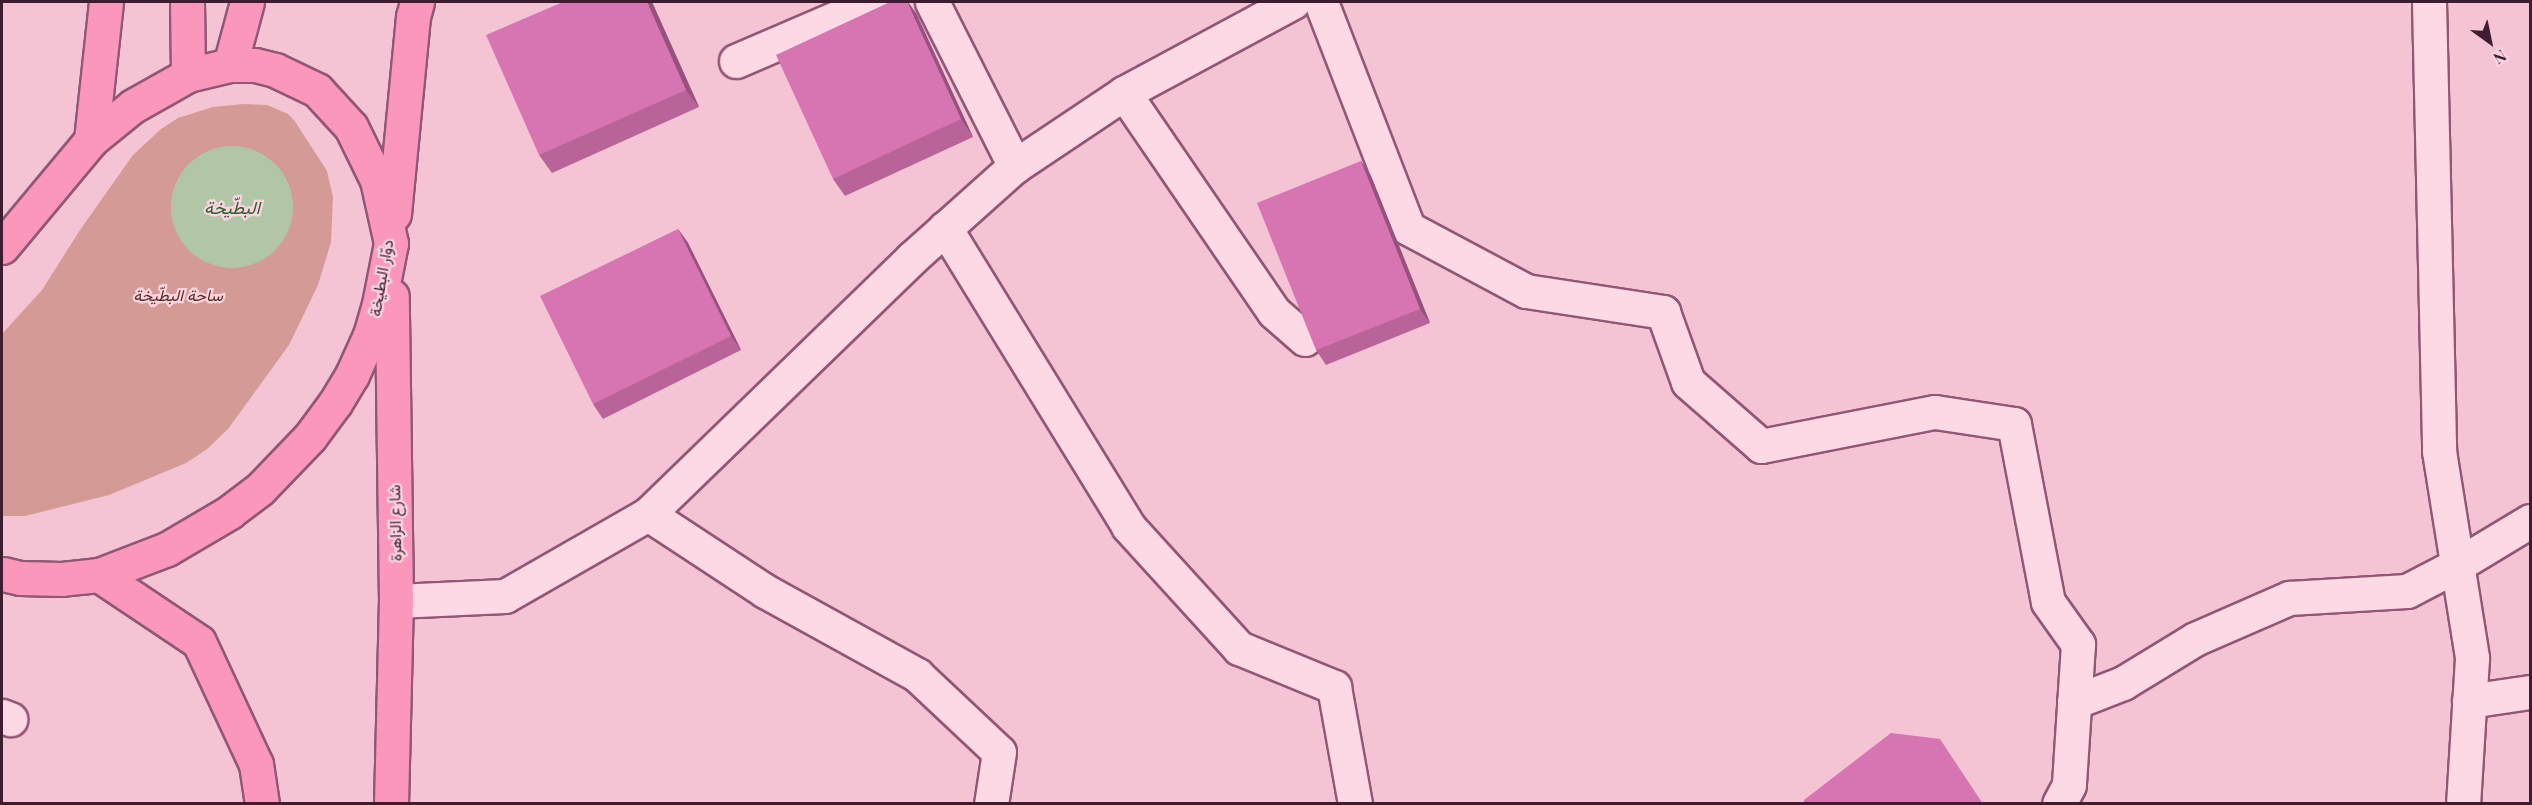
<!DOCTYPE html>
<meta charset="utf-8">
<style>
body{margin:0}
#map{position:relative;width:2532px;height:805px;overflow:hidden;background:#f4c3d4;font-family:"Playfair Display",Vazirmatn,serif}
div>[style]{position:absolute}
.green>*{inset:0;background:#d49a95}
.water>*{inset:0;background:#b1c6a6}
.round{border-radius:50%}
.roads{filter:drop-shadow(2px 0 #915775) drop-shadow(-2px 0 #915775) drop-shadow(0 2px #915775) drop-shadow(0 -2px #915775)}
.minor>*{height:33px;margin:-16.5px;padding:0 16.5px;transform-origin:16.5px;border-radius:16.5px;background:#fdd8e5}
.major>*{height:33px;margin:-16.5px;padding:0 16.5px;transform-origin:16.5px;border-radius:16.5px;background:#fb97bb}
.wall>*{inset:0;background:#b96499}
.shaded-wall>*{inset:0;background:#96517d}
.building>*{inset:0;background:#d774b2}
span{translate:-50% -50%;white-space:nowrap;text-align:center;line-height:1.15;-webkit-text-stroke:4.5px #fad4e1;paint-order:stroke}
.street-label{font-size:16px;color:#3f1d30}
.park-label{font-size:16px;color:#5e2d21;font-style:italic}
.water-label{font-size:18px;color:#30602a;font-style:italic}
.frame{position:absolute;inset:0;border:3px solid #3f1d30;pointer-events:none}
.north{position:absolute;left:2460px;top:12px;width:60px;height:60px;-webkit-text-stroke:4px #fad4e1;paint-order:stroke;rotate:147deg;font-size:16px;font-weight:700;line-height:24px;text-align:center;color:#3f1d30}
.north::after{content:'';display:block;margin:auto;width:21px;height:27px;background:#3f1d30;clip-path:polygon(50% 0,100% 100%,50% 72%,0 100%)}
</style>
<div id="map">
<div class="green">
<div style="clip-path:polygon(244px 104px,267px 105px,288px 114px,294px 120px,327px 171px,333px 197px,331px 242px,318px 285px,289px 345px,228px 429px,206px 450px,186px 463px,109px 495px,25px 516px,2px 516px,2px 334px,42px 290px,80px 230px,133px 155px,161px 129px,178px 118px,213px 107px)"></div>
</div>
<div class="water">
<div class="round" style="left:171px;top:146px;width:122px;height:122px"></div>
</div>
<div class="roads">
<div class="minor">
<div style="left:932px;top:2px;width:184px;rotate:63.2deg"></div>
<div style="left:1321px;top:2px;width:242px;rotate:68.9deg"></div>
<div style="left:1408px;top:228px;width:134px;rotate:28.1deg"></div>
<div style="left:1526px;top:291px;width:139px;rotate:8.7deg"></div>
<div style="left:1663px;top:312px;width:74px;rotate:70.3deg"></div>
<div style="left:1688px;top:382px;width:97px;rotate:41.2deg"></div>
<div style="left:1761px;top:446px;width:177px;rotate:-11.1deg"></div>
<div style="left:1935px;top:412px;width:80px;rotate:8.6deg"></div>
<div style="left:2014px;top:424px;width:181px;rotate:79.2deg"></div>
<div style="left:2048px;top:602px;width:52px;rotate:54.5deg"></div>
<div style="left:2078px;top:644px;width:141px;rotate:93.7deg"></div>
<div style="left:2069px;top:785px;width:21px;rotate:118deg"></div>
<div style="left:2429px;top:2px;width:449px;rotate:88.7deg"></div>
<div style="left:2439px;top:451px;width:210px;rotate:80.9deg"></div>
<div style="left:2472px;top:658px;width:146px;rotate:93.5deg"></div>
<div style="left:736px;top:61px;width:149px;rotate:-23.3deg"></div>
<div style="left:1124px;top:93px;width:265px;rotate:55.6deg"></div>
<div style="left:1274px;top:312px;width:41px;rotate:41.1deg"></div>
<div style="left:945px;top:228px;width:350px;rotate:58.4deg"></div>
<div style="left:1128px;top:526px;width:165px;rotate:47.7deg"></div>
<div style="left:1239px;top:648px;width:103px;rotate:22.3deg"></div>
<div style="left:1334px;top:687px;width:119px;rotate:79.8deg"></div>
<div style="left:648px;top:514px;width:140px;rotate:33.3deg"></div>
<div style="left:765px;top:591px;width:174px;rotate:28.9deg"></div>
<div style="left:917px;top:675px;width:112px;rotate:43.2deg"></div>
<div style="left:999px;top:752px;width:53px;rotate:98.7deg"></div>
<div style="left:396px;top:601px;width:109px;rotate:-2.6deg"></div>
<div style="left:505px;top:596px;width:165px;rotate:-29.8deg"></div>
<div style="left:648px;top:514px;width:368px;rotate:-44.1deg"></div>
<div style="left:912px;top:258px;width:138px;rotate:-41.8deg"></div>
<div style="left:1015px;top:166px;width:131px;rotate:-33.8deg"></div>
<div style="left:1124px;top:93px;width:192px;rotate:-28.3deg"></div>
<div style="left:2469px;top:701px;width:62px;rotate:-8.4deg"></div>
<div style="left:2074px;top:702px;width:53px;rotate:-21.2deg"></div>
<div style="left:2123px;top:683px;width:84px;rotate:-31.4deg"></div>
<div style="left:2195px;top:639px;width:103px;rotate:-23.6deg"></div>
<div style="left:2289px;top:598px;width:118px;rotate:-3.4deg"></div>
<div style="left:2407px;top:591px;width:56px;rotate:-27.5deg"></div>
<div style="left:2457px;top:565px;width:85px;rotate:-31.1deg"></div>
<div style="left:2px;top:716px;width:9px;rotate:21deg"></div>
</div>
<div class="major">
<div style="left:187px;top:2px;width:73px;rotate:89.2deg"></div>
<div style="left:230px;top:65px;width:65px;rotate:-74.9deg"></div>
<div style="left:91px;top:140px;width:139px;rotate:-83.8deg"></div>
<div style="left:394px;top:214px;width:198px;rotate:-84.5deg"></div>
<div style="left:413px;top:17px;width:16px;rotate:-75deg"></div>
<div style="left:2px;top:247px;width:139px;rotate:-50.2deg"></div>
<div style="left:91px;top:140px;width:54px;rotate:-39deg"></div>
<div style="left:133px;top:106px;width:63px;rotate:-29.4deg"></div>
<div style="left:188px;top:75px;width:43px;rotate:-13.4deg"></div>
<div style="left:230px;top:65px;width:25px"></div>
<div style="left:255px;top:65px;width:21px;rotate:14deg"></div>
<div style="left:275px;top:70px;width:47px;rotate:25.5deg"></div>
<div style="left:317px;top:90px;width:50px;rotate:47.4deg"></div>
<div style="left:351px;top:127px;width:59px;rotate:63.9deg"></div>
<div style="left:377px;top:180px;width:65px;rotate:77.5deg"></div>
<div style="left:391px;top:243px;width:62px;rotate:101.1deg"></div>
<div style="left:379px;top:304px;width:32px;rotate:106deg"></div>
<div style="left:370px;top:335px;width:44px;rotate:114.2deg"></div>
<div style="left:352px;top:375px;width:33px;rotate:121deg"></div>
<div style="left:335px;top:403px;width:42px;rotate:126.3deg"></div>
<div style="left:310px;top:437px;width:72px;rotate:133.9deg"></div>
<div style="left:260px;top:489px;width:38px;rotate:143deg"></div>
<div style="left:230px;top:512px;width:73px;rotate:149.6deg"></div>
<div style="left:167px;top:549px;width:73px;rotate:159.1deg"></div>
<div style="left:99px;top:575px;width:37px;rotate:174deg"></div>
<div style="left:62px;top:579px;width:42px;rotate:-178.6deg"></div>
<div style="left:20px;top:578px;width:18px;rotate:-167deg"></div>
<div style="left:99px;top:575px;width:120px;rotate:33.8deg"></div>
<div style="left:199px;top:642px;width:135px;rotate:65deg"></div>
<div style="left:256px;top:764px;width:40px;rotate:81.5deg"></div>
<div style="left:391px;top:804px;width:203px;rotate:-88.6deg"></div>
<div style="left:396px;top:601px;width:305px;rotate:-90.8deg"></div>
</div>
</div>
<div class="wall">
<div style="clip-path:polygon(652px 2px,699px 107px,552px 173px,539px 155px)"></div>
<div style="clip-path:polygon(916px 13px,973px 137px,845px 196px,833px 179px)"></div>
<div style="clip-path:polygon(1361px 161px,1371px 176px,1430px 323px,1326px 365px,1316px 350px)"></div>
<div style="clip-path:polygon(678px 229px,688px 243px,741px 350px,603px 419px,593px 404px)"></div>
</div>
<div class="shaded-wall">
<div style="clip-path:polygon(647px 2px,652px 2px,699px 107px,686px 90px)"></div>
<div style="clip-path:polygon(907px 2px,908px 2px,916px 13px,973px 137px,961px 119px)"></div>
<div style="clip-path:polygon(1361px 161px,1371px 176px,1430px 323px,1420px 309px)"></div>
<div style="clip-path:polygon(678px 229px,688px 243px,741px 350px,731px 336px)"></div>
</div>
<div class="building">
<div style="clip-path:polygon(563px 2px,647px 2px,686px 90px,539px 155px,486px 35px)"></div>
<div style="clip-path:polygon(890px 2px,907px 2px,961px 119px,833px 179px,776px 55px)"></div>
<div style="clip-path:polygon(1361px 161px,1420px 309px,1316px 350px,1257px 203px)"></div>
<div style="clip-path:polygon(678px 229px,731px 336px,593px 404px,540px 296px)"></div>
<div style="clip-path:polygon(1891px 733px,1940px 739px,1983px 804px,1804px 804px,1804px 800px)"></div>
</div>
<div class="street-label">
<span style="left:381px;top:278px;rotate:-80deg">دوّار البطيخة</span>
<span style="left:395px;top:523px;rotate:-91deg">شارع الزاهرة</span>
</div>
<div class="park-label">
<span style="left:178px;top:295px">ساحة البطّيخة</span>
</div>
<div class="water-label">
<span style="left:232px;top:207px">البطّيخة</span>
</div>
<div class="frame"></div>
<div class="north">N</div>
</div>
